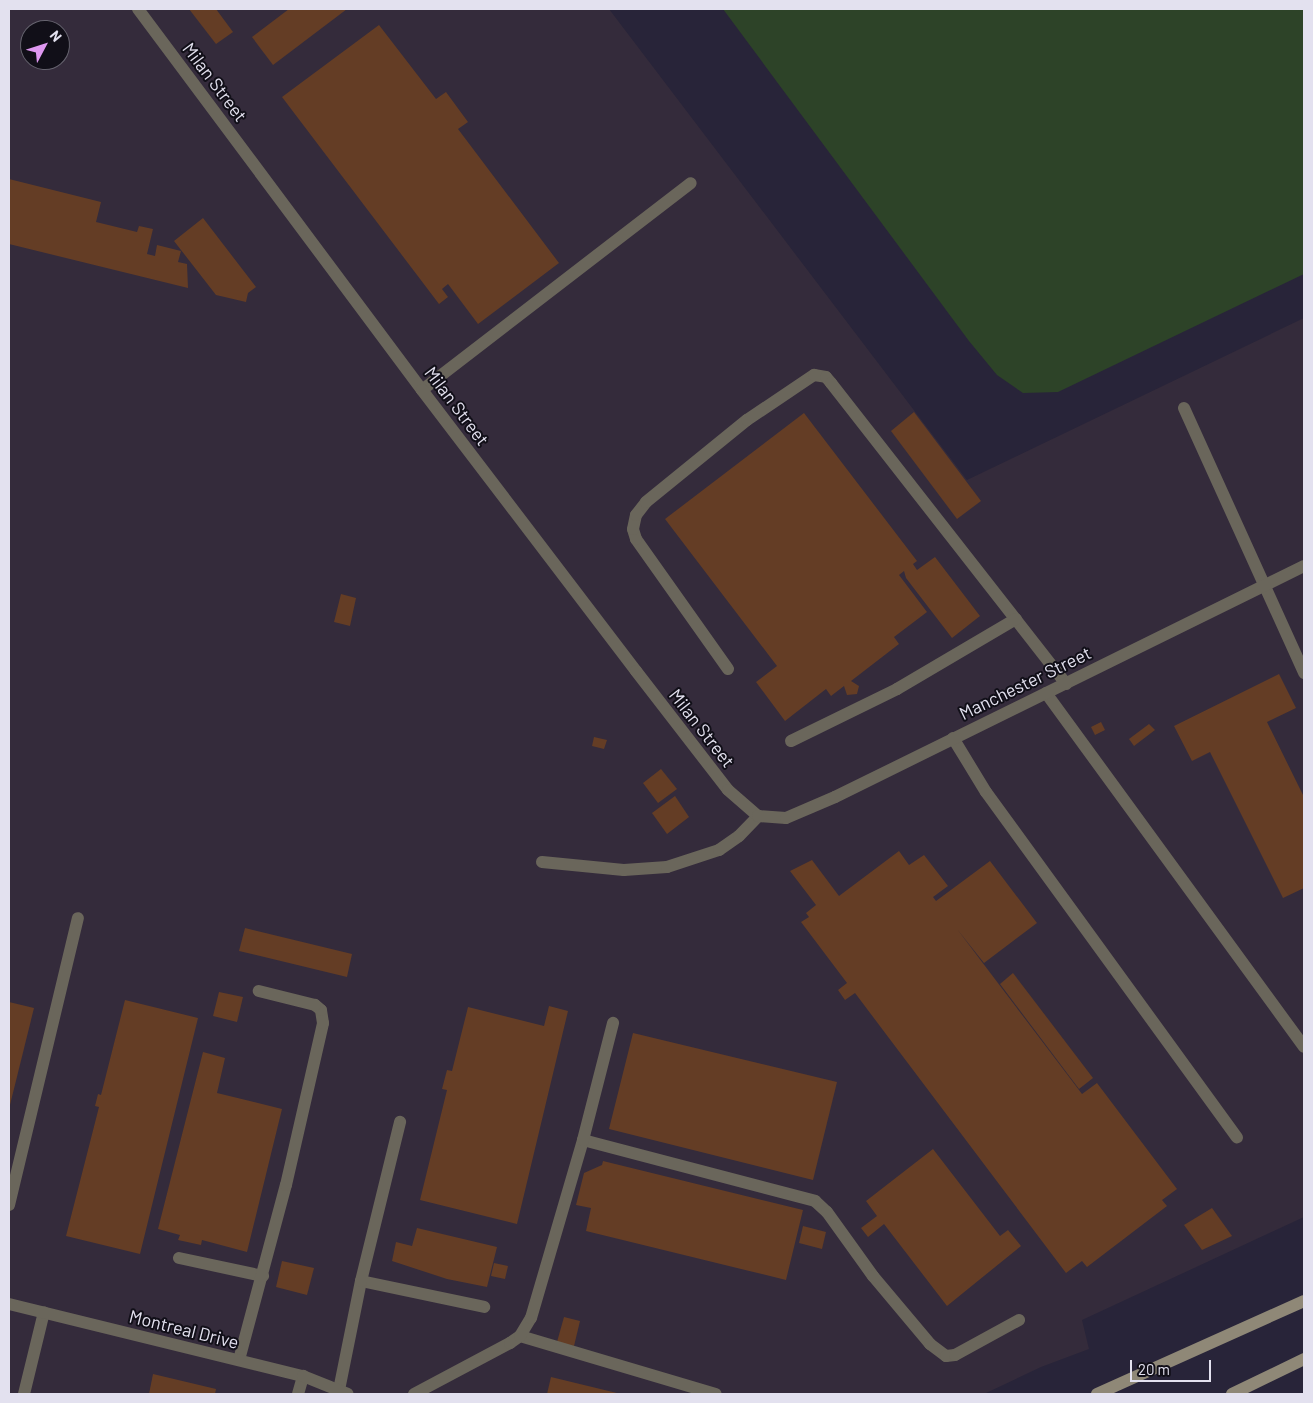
<!DOCTYPE html>
<style>
body{margin:0}
#map{position:relative;width:1313px;height:1403px;overflow:hidden;background:#282439;font-family:Barlow,sans-serif}
div>[style]{position:absolute}
.industrial>*{inset:0;background:#342b3b}
.green>*{inset:0;background:#2d4328}
.building>*{inset:0;background:#643d25}
.service>*{height:12px;margin:-6px;padding:0 6px;transform-origin:6px;border-radius:6px;background:#6a665b}
.minor>*{height:12px;margin:-6px;padding:0 6px;transform-origin:6px;border-radius:6px;background:#6a665b}
.secondary>*{height:12px;margin:-6px;padding:0 6px;transform-origin:6px;border-radius:6px;background:#8f8877}
span{translate:-50% -50%;white-space:nowrap;text-align:center;line-height:1.15;-webkit-text-stroke:4px #110f18;paint-order:stroke}
.street-label{font-size:18px;color:#e3e1ef}
.frame{position:absolute;inset:0;border:10px solid #e3e1ef;pointer-events:none}
.north{position:absolute;left:20px;top:20px;width:50px;height:50px;box-sizing:border-box;background:#110f18;border:1px solid #65636e;border-radius:50%;rotate:50deg;font-size:14px;font-weight:700;line-height:20px;text-align:center;color:#e3e1ef}
.north::after{content:'';display:block;margin:auto;width:18px;height:22px;background:#df98f1;clip-path:polygon(50% 0,100% 100%,50% 72%,0 100%)}
.scale{position:absolute;left:1130px;top:1360px;width:81px;height:22px;box-sizing:border-box;border:2px solid #e3e1ef;border-top:0;padding-left:6px;font-size:15px;line-height:18px;white-space:nowrap;color:#e3e1ef;-webkit-text-stroke:4px #110f18;paint-order:stroke}
</style>
<div id="map">
<div class="industrial">
<div style="clip-path:polygon(evenodd,9px 9px,609px 9px,967px 480px,1304px 318px,1304px 1217px,1082px 1320px,1089px 1349px,1041px 1367px,984px 1394px,9px 1394px,9px 9px,30px 30px,60px 30px,60px 60px,30px 60px,30px 30px)"></div>
</div>
<div class="green">
<div style="clip-path:polygon(723px 9px,1304px 9px,1304px 274px,1058px 392px,1023px 393px,997px 375px,969px 341px)"></div>
</div>
<div class="building">
<div style="clip-path:polygon(189px 9px,216px 9px,233px 32px,216px 44px)"></div>
<div style="clip-path:polygon(289px 9px,347px 9px,273px 65px,252px 37px)"></div>
<div style="clip-path:polygon(379px 25px,436px 99px,446px 92px,468px 122px,458px 129px,559px 263px,478px 324px,448px 284px,442px 289px,448px 297px,439px 304px,282px 97px)"></div>
<div style="clip-path:polygon(9px 179px,101px 202px,96px 222px,137px 232px,139px 226px,153px 229px,147px 254px,155px 256px,157px 245px,181px 251px,178px 262px,187px 264px,188px 288px,9px 244px)"></div>
<div style="clip-path:polygon(203px 218px,256px 287px,248px 293px,246px 302px,216px 295px,174px 241px)"></div>
<div style="clip-path:polygon(914px 412px,981px 501px,957px 519px,891px 431px)"></div>
<div style="clip-path:polygon(804px 413px,917px 561px,913px 564px,917px 570px,935px 557px,980px 616px,952px 638px,906px 578px,904px 571px,899px 575px,927px 612px,894px 637px,899px 644px,851px 681px,859px 686px,857px 694px,847px 695px,844px 686px,831px 696px,826px 689px,785px 721px,756px 682px,777px 666px,665px 519px)"></div>
<div style="clip-path:polygon(341px 594px,356px 598px,350px 626px,334px 622px)"></div>
<div style="clip-path:polygon(1279px 674px,1296px 708px,1267px 722px,1304px 797px,1304px 888px,1283px 898px,1210px 752px,1192px 761px,1174px 726px)"></div>
<div style="clip-path:polygon(1101px 722px,1105px 730px,1095px 735px,1091px 727px)"></div>
<div style="clip-path:polygon(1149px 724px,1155px 730px,1134px 746px,1129px 739px)"></div>
<div style="clip-path:polygon(594px 737px,607px 740px,604px 749px,592px 746px)"></div>
<div style="clip-path:polygon(661px 769px,677px 789px,658px 803px,643px 783px)"></div>
<div style="clip-path:polygon(675px 796px,689px 817px,667px 834px,652px 813px)"></div>
<div style="clip-path:polygon(899px 851px,909px 865px,924px 855px,948px 886px,933px 897px,936px 901px,990px 861px,1037px 923px,984px 963px,957px 929px,1082px 1094px,1097px 1083px,1177px 1189px,1162px 1200px,1167px 1206px,1087px 1267px,1082px 1261px,1066px 1273px,855px 993px,845px 1000px,838px 990px,847px 983px,801px 922px,809px 917px,806px 913px,816px 905px,790px 871px,812px 860px,839px 896px)"></div>
<div style="clip-path:polygon(245px 928px,352px 954px,347px 977px,239px 951px)"></div>
<div style="clip-path:polygon(1013px 973px,1093px 1078px,1079px 1089px,1000px 984px)"></div>
<div style="clip-path:polygon(219px 992px,243px 997px,237px 1022px,213px 1016px)"></div>
<div style="clip-path:polygon(125px 1000px,198px 1018px,140px 1254px,66px 1236px,99px 1107px,95px 1106px,98px 1094px,101px 1095px)"></div>
<div style="clip-path:polygon(9px 1002px,34px 1008px,9px 1109px)"></div>
<div style="clip-path:polygon(549px 1006px,568px 1011px,517px 1224px,420px 1200px,447px 1090px,442px 1089px,447px 1070px,452px 1071px,468px 1007px,544px 1026px)"></div>
<div style="clip-path:polygon(633px 1033px,837px 1082px,813px 1180px,609px 1129px)"></div>
<div style="clip-path:polygon(203px 1052px,225px 1058px,217px 1093px,282px 1109px,247px 1252px,202px 1240px,201px 1245px,178px 1240px,180px 1235px,158px 1229px)"></div>
<div style="clip-path:polygon(933px 1149px,1000px 1236px,1008px 1230px,1021px 1246px,947px 1306px,884px 1224px,868px 1237px,861px 1228px,877px 1216px,866px 1201px)"></div>
<div style="clip-path:polygon(603px 1161px,803px 1210px,786px 1280px,586px 1231px,591px 1208px,576px 1205px,584px 1173px,602px 1165px)"></div>
<div style="clip-path:polygon(1212px 1208px,1232px 1236px,1202px 1250px,1184px 1225px)"></div>
<div style="clip-path:polygon(803px 1226px,826px 1232px,822px 1249px,799px 1243px)"></div>
<div style="clip-path:polygon(417px 1228px,497px 1247px,487px 1287px,447px 1279px,392px 1261px,396px 1242px,412px 1246px)"></div>
<div style="clip-path:polygon(282px 1261px,314px 1268px,307px 1295px,276px 1287px)"></div>
<div style="clip-path:polygon(494px 1263px,508px 1266px,505px 1279px,491px 1276px)"></div>
<div style="clip-path:polygon(564px 1317px,580px 1321px,574px 1346px,557px 1342px)"></div>
<div style="clip-path:polygon(153px 1374px,216px 1389px,215px 1394px,149px 1394px)"></div>
<div style="clip-path:polygon(551px 1377px,621px 1394px,547px 1394px)"></div>
</div>
<div class="service">
<div style="left:422px;top:390px;width:339px;rotate:-37.6deg"></div>
<div style="left:1184px;top:408px;width:291px;rotate:65.6deg"></div>
<div style="left:728px;top:669px;width:159px;rotate:-125.3deg"></div>
<div style="left:636px;top:539px;width:10px;rotate:-107deg"></div>
<div style="left:633px;top:529px;width:14px;rotate:-78deg"></div>
<div style="left:636px;top:515px;width:16px;rotate:-52deg"></div>
<div style="left:646px;top:502px;width:130px;rotate:-39.1deg"></div>
<div style="left:747px;top:420px;width:81px;rotate:-33.9deg"></div>
<div style="left:814px;top:375px;width:12px;rotate:9deg"></div>
<div style="left:826px;top:377px;width:8px;rotate:50deg"></div>
<div style="left:831px;top:383px;width:382px;rotate:52deg"></div>
<div style="left:1046px;top:693px;width:438px;rotate:53.9deg"></div>
<div style="left:953px;top:738px;width:63px;rotate:58.6deg"></div>
<div style="left:986px;top:792px;width:427px;rotate:54deg"></div>
<div style="left:791px;top:741px;width:118px;rotate:-26.1deg"></div>
<div style="left:897px;top:689px;width:138px;rotate:-30.5deg"></div>
<div style="left:542px;top:862px;width:82px;rotate:5.6deg"></div>
<div style="left:624px;top:870px;width:43px;rotate:-4deg"></div>
<div style="left:667px;top:867px;width:55px;rotate:-18.1deg"></div>
<div style="left:719px;top:850px;width:24px;rotate:-35deg"></div>
<div style="left:739px;top:836px;width:28px;rotate:-46deg"></div>
<div style="left:583px;top:1140px;width:240px;rotate:14.7deg"></div>
<div style="left:815px;top:1201px;width:16px;rotate:43deg"></div>
<div style="left:827px;top:1212px;width:79px;rotate:54.3deg"></div>
<div style="left:873px;top:1276px;width:89px;rotate:50deg"></div>
<div style="left:930px;top:1344px;width:20px;rotate:37deg"></div>
<div style="left:946px;top:1356px;width:9px;rotate:-6deg"></div>
<div style="left:955px;top:1355px;width:73px;rotate:-28.7deg"></div>
<div style="left:9px;top:1205px;width:295px;rotate:-76.5deg"></div>
<div style="left:179px;top:1258px;width:86px;rotate:12.1deg"></div>
<div style="left:361px;top:1281px;width:126px;rotate:11.9deg"></div>
<div style="left:520px;top:1336px;width:204px;rotate:16.5deg"></div>
<div style="left:239px;top:1360px;width:181px;rotate:-75deg"></div>
<div style="left:286px;top:1185px;width:166px;rotate:-77.1deg"></div>
<div style="left:323px;top:1023px;width:13px;rotate:-99deg"></div>
<div style="left:321px;top:1010px;width:8px;rotate:-140deg"></div>
<div style="left:315px;top:1005px;width:58px;rotate:-166deg"></div>
<div style="left:339px;top:1390px;width:111px;rotate:-78.6deg"></div>
<div style="left:361px;top:1281px;width:164px;rotate:-76.2deg"></div>
<div style="left:24px;top:1394px;width:84px;rotate:-76.3deg"></div>
<div style="left:298px;top:1394px;width:19px;rotate:-74deg"></div>
<div style="left:414px;top:1394px;width:109px;rotate:-28deg"></div>
<div style="left:510px;top:1343px;width:12px;rotate:-35deg"></div>
<div style="left:520px;top:1336px;width:21px;rotate:-59deg"></div>
<div style="left:531px;top:1318px;width:185px;rotate:-73.7deg"></div>
<div style="left:583px;top:1140px;width:121px;rotate:-75.6deg"></div>
</div>
<div class="minor">
<div style="left:138px;top:9px;width:475px;rotate:53.3deg"></div>
<div style="left:422px;top:390px;width:353px;rotate:52.7deg"></div>
<div style="left:636px;top:671px;width:150px;rotate:52.3deg"></div>
<div style="left:728px;top:790px;width:40px;rotate:41deg"></div>
<div style="left:758px;top:816px;width:28px;rotate:4deg"></div>
<div style="left:786px;top:818px;width:53px;rotate:-23.2deg"></div>
<div style="left:835px;top:797px;width:523px;rotate:-26.22deg"></div>
<div style="left:9px;top:1304px;width:303px;rotate:13.8deg"></div>
<div style="left:303px;top:1376px;width:48px;rotate:21.8deg"></div>
</div>
<div class="secondary">
<div style="left:1097px;top:1394px;width:227px;rotate:-24.2deg"></div>
<div style="left:1232px;top:1394px;width:80px;rotate:-25.9deg"></div>
</div>
<div class="street-label">
<span style="left:215px;top:82px;rotate:53deg">Milan Street</span>
<span style="left:457px;top:406px;rotate:53deg">Milan Street</span>
<span style="left:1025px;top:683px;rotate:-26deg">Manchester Street</span>
<span style="left:702px;top:728px;rotate:52deg">Milan Street</span>
<span style="left:184px;top:1329px;rotate:14deg">Montreal Drive</span>
</div>
<div class="frame"></div>
<div class="north">N</div>
<div class="scale">20 m</div>
</div>
